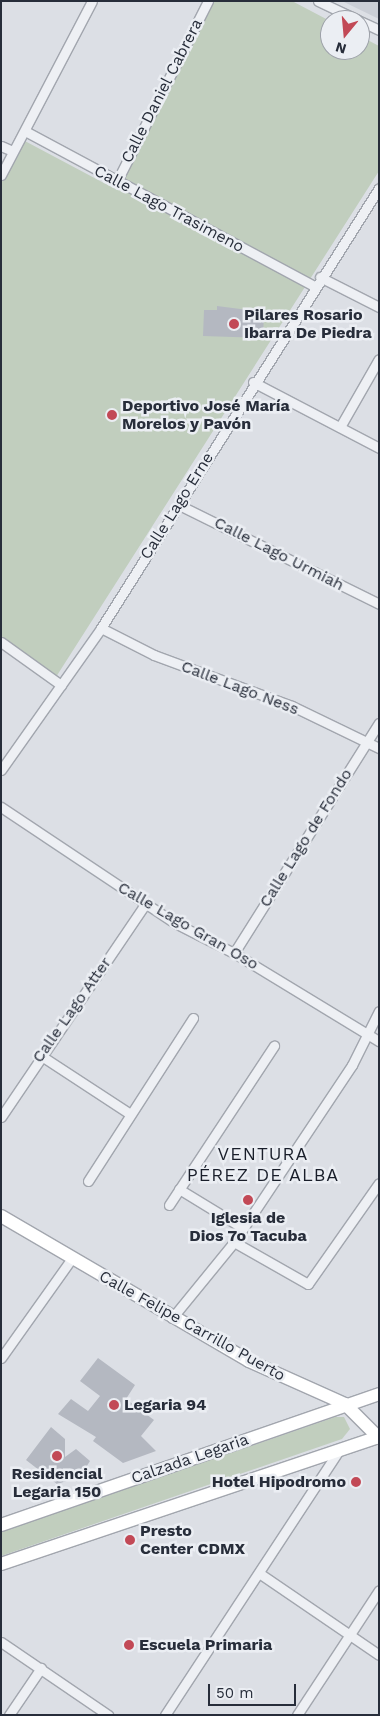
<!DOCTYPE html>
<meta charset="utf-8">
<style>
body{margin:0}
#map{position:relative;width:380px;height:1716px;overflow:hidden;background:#dcdfe5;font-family:"Work Sans",sans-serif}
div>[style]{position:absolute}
.built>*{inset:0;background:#caced6}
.green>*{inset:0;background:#c1cebe}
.building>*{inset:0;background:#b4b8c1}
.roads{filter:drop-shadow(1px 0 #a2a6ae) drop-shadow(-1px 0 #a2a6ae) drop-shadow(0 1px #a2a6ae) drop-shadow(0 -1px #a2a6ae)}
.street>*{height:9px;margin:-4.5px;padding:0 4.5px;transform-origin:4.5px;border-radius:4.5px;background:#eef0f4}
.secondary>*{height:12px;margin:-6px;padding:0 6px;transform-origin:6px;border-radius:6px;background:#fff}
.dots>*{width:14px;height:14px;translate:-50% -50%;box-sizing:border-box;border:2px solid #ebeef3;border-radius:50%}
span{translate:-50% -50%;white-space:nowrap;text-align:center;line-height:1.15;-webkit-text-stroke:5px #ebeef3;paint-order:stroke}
.street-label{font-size:16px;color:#272d3a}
.poi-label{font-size:16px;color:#272d3a;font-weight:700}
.left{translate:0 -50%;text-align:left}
.right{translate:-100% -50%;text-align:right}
.neighbourhood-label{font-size:18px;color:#191e2a;letter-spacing:1px}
.frame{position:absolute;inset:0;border:2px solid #272d3a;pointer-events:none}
.north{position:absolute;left:320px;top:10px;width:50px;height:50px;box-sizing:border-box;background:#ebeef3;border:1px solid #9da1a9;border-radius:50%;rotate:197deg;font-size:14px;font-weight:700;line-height:20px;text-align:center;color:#272d3a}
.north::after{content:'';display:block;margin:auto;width:18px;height:22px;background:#c24956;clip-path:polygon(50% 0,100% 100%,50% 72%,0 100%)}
.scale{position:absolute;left:208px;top:1684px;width:88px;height:22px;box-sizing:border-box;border:2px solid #272d3a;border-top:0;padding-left:6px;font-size:15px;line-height:18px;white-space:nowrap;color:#272d3a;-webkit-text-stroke:4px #ebeef3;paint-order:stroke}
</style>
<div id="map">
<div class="built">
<div style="clip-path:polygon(342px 1px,379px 1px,379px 19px)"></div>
</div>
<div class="green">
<div style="clip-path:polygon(212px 1px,292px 1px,330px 21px,330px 50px,360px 50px,360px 36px,379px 46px,379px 171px,56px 677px,1px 639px,1px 181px,23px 140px,117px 190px)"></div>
<div style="clip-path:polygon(335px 1417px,344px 1417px,350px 1429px,342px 1439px,1px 1556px,1px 1532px)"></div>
</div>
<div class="building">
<div style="clip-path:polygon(217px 306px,264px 312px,263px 338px,203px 336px,204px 310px,217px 310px)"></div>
<div style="clip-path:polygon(98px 1358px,135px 1385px,126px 1399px,154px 1420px,141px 1436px,156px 1451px,123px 1463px,93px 1441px,96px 1437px,58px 1414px,71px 1399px,88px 1411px,100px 1396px,80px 1381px)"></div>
<div style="clip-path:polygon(51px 1427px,65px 1439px,65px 1457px,76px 1449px,90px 1461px,80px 1477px,57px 1484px,26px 1460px)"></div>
</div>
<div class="roads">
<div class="street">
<div style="left:318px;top:1px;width:44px;rotate:25.4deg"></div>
<div style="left:360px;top:21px;width:21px;rotate:25deg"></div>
<div style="left:25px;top:131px;width:328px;rotate:28.2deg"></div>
<div style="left:1px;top:146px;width:13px;rotate:23deg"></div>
<div style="left:1px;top:175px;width:196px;rotate:-62.4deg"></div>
<div style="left:117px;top:181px;width:202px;rotate:-63.2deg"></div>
<div style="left:320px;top:277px;width:66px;rotate:27deg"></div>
<div style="left:253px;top:382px;width:142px;rotate:27.6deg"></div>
<div style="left:340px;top:427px;width:78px;rotate:-60.2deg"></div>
<div style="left:179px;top:505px;width:223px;rotate:26.3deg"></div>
<div style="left:101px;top:628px;width:59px;rotate:27deg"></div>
<div style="left:154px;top:655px;width:147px;rotate:20.3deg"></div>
<div style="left:292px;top:706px;width:97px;rotate:25.8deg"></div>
<div style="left:1px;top:642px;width:74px;rotate:35.6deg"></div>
<div style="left:1px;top:770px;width:174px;rotate:-54.8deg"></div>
<div style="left:101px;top:628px;width:520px;rotate:-57.71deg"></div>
<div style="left:1px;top:807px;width:209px;rotate:33.7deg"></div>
<div style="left:175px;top:923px;width:66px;rotate:27deg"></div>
<div style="left:234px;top:953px;width:170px;rotate:31.3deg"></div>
<div style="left:234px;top:953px;width:272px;rotate:-57.8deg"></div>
<div style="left:40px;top:1055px;width:108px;rotate:33.2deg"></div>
<div style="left:1px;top:1117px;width:257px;rotate:-55.9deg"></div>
<div style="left:88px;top:1181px;width:194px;rotate:-57.2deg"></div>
<div style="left:179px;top:1189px;width:75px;rotate:31.4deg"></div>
<div style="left:169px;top:1205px;width:191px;rotate:-56.6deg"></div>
<div style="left:234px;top:1242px;width:85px;rotate:29.6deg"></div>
<div style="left:308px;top:1284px;width:123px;rotate:-54.9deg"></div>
<div style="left:172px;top:1318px;width:98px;rotate:-50.8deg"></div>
<div style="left:234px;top:1242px;width:213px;rotate:-56.3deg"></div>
<div style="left:352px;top:1065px;width:60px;rotate:-63.4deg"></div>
<div style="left:1px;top:1358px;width:123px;rotate:-54.6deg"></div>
<div style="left:259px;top:1573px;width:145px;rotate:34.3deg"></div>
<div style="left:1px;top:1642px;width:130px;rotate:34.3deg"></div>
<div style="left:9px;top:1715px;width:57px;rotate:-55.8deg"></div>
<div style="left:165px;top:1715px;width:315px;rotate:-56.7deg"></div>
<div style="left:297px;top:1715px;width:149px;rotate:-56.7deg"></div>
</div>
<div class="secondary">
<div style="left:1px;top:1216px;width:287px;rotate:30.3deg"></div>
<div style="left:249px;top:1361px;width:105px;rotate:24.1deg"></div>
<div style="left:345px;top:1404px;width:48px;rotate:45deg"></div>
<div style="left:1px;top:1525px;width:400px;rotate:-19.1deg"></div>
<div style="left:1px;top:1564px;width:399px;rotate:-18.6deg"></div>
</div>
</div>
<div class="dots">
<div style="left:234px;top:324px;background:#c24956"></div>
<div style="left:112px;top:415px;background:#c24956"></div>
<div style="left:248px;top:1200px;background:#c24956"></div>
<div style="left:114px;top:1405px;background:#c24956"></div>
<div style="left:57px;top:1456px;background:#c24956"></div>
<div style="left:356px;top:1482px;background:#c24956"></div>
<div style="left:130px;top:1540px;background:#c24956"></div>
<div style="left:129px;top:1645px;background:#c24956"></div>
</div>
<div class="street-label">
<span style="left:162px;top:91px;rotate:-63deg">Calle Daniel Cabrera</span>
<span style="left:169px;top:209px;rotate:28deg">Calle Lago Trasimeno</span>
<span style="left:177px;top:506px;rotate:-58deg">Calle Lago Erne</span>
<span style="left:279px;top:554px;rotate:27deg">Calle Lago Urmiah</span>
<span style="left:240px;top:688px;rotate:21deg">Calle Lago Ness</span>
<span style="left:306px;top:838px;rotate:-58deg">Calle Lago de Fondo</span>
<span style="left:188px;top:926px;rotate:30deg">Calle Lago Gran Oso</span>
<span style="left:72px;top:1010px;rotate:-55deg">Calle Lago Atter</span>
<span style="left:192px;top:1326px;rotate:29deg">Calle Felipe Carrillo Puerto</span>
<span style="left:190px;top:1459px;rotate:-19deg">Calzada Legaria</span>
</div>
<div class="poi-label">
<span class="left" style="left:244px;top:324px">Pilares Rosario<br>Ibarra De Piedra</span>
<span class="left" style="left:122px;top:415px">Deportivo José María<br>Morelos y Pavón</span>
<span style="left:248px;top:1227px">Iglesia de<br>Dios 7o Tacuba</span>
<span class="left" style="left:124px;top:1405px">Legaria 94</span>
<span style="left:57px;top:1483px">Residencial<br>Legaria 150</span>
<span class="right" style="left:346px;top:1482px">Hotel Hipodromo</span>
<span class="left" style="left:140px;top:1540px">Presto<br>Center CDMX</span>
<span class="left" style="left:139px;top:1645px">Escuela Primaria</span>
</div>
<div class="neighbourhood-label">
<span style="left:263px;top:1165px">VENTURA<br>PÉREZ DE ALBA</span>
</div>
<div class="frame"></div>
<div class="north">N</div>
<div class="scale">50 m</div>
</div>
